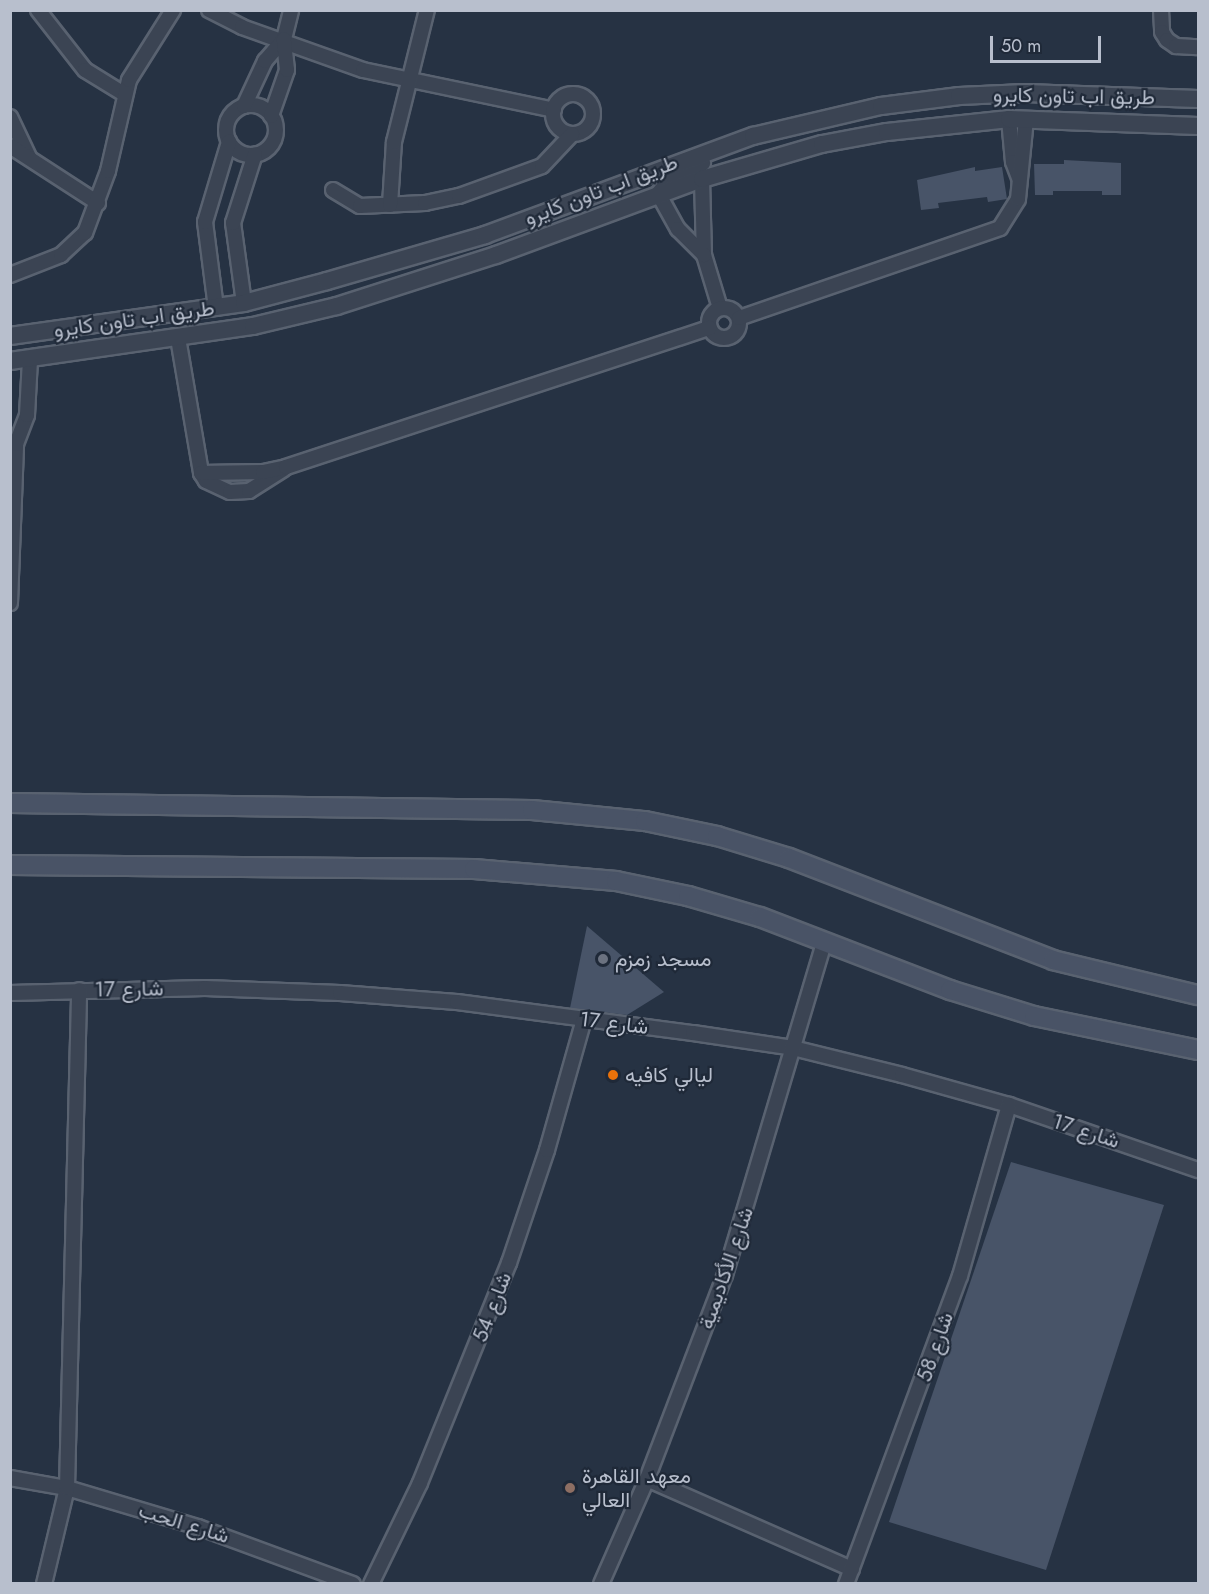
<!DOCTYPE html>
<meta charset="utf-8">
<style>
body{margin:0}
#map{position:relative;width:1209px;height:1594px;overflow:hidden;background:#263243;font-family:Jost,Vazirmatn,sans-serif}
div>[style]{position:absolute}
.building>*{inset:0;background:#485468}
.roads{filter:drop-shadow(2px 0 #596270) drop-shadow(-2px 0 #596270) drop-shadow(0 2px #596270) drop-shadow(0 -2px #596270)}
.minor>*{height:14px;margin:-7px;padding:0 7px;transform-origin:7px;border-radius:7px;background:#3b4453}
.minor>.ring{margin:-7px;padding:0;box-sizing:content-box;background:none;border:14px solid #3b4453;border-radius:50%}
.tertiary>*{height:16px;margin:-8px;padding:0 8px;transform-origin:8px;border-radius:8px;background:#3b4453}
.secondary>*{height:18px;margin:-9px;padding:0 9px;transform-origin:9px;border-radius:9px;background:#495366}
.dots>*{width:16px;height:16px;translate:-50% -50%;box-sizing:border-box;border:3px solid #1f2938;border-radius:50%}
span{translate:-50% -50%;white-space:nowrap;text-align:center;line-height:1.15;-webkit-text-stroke:4.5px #1f2938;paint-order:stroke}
.street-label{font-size:21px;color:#b8bfcd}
.poi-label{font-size:21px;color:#b8bfcd}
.left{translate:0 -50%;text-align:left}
.frame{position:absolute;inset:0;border:12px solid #b8bfcd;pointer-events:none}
.scale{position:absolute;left:990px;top:36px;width:111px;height:27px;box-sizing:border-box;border:3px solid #b8bfcd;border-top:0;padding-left:8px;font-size:18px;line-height:21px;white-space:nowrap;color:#b8bfcd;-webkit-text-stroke:4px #1f2938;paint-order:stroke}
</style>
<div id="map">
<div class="building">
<div style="clip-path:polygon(1064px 160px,1121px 163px,1121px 195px,1102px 195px,1102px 191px,1053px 191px,1053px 195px,1035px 195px,1034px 164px,1064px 164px)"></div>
<div style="clip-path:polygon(975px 167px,975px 171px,1002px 167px,1007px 199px,988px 202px,987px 197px,938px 203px,939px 208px,921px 210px,917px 180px)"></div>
<div style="clip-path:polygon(587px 926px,664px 992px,627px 1015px,570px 1008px)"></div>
<div style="clip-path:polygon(1011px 1162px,1164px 1205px,1046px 1570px,889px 1522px)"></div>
</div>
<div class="roads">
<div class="minor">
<div style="left:38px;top:10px;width:76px;rotate:51.9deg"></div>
<div style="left:85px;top:70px;width:46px;rotate:31.6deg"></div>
<div style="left:209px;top:10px;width:37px;rotate:27deg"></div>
<div style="left:242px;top:27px;width:128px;rotate:19.6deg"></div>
<div style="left:363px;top:70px;width:195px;rotate:11.8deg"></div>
<div style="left:1161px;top:10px;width:22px;rotate:87deg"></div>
<div style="left:1162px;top:32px;width:9px;rotate:58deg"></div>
<div style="left:1167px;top:40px;width:11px;rotate:34deg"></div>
<div style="left:1176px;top:46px;width:22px;rotate:3deg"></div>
<div class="ring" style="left:553px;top:94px;width:26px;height:26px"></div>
<div class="ring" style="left:226px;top:105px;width:36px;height:36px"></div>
<div style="left:244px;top:106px;width:50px;rotate:-65deg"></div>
<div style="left:265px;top:61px;width:29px;rotate:-49deg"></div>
<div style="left:284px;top:39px;width:30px;rotate:-76deg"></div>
<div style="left:271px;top:116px;width:49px;rotate:-70.8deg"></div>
<div style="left:287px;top:70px;width:31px;rotate:-96deg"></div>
<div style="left:10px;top:117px;width:44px;rotate:64.6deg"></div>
<div style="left:1009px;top:119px;width:43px;rotate:84.7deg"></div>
<div style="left:1013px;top:162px;width:17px;rotate:69deg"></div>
<div style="left:10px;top:146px;width:105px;rotate:32.9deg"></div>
<div style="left:702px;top:179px;width:76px;rotate:88.5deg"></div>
<div style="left:704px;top:255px;width:55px;rotate:73.2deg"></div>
<div style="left:333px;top:190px;width:31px;rotate:31deg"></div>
<div style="left:360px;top:206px;width:65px;rotate:-2.6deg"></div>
<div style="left:425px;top:203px;width:35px;rotate:-12deg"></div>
<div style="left:459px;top:196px;width:88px;rotate:-19.9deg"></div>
<div style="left:542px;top:166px;width:44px;rotate:-46.8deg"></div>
<div style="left:659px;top:195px;width:39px;rotate:61deg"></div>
<div style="left:678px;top:229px;width:37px;rotate:45deg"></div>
<div style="left:390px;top:205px;width:63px;rotate:-86.4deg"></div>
<div style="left:394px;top:142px;width:136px;rotate:-76deg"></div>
<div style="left:10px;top:275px;width:55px;rotate:-21.4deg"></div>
<div style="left:61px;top:255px;width:33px;rotate:-43deg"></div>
<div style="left:85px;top:233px;width:66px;rotate:-69.6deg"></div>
<div style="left:108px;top:171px;width:93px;rotate:-77deg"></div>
<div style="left:129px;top:80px;width:83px;rotate:-57.8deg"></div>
<div style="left:244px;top:303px;width:81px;rotate:-97.8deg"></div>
<div style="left:233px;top:223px;width:72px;rotate:-72.3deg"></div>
<div class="ring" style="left:709px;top:308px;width:16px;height:16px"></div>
<div style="left:216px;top:308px;width:87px;rotate:-97.3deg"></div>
<div style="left:205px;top:222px;width:84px;rotate:-73.3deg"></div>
<div style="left:739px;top:318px;width:276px;rotate:-19deg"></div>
<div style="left:1000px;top:228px;width:34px;rotate:-58deg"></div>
<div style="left:1018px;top:199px;width:80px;rotate:-84.3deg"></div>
<div style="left:178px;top:338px;width:137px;rotate:80.3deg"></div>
<div style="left:201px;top:473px;width:9px;rotate:58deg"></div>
<div style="left:206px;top:481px;width:26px;rotate:25deg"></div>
<div style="left:230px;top:492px;width:19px;rotate:-3deg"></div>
<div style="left:249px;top:491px;width:41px;rotate:-32.2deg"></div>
<div style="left:201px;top:473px;width:62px;rotate:-0.9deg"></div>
<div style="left:263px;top:472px;width:24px;rotate:-12deg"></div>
<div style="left:286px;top:467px;width:446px;rotate:-18.2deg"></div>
<div style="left:10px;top:603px;width:159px;rotate:-87.8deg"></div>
<div style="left:16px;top:444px;width:31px;rotate:-69deg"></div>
<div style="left:27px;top:415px;width:56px;rotate:-86.9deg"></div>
<div style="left:10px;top:993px;width:195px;rotate:-1.5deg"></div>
<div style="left:205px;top:988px;width:135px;rotate:2.1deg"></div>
<div style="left:340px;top:993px;width:117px;rotate:4.4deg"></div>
<div style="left:457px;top:1002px;width:238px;rotate:7.5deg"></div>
<div style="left:693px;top:1033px;width:101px;rotate:8.5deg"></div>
<div style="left:793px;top:1048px;width:112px;rotate:13.9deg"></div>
<div style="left:902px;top:1075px;width:111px;rotate:15.7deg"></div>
<div style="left:1009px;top:1105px;width:200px;rotate:19deg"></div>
<div style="left:10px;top:1478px;width:58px;rotate:10deg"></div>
<div style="left:67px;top:1488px;width:137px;rotate:16.6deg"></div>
<div style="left:198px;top:1527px;width:165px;rotate:20.2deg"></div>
<div style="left:647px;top:1479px;width:224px;rotate:23.7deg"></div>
<div style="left:44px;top:1584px;width:99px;rotate:-76.5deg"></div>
<div style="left:67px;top:1488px;width:498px;rotate:-88.6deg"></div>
<div style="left:371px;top:1584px;width:112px;rotate:-64.1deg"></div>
<div style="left:420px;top:1483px;width:237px;rotate:-68deg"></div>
<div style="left:509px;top:1263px;width:119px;rotate:-71.4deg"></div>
<div style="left:547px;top:1150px;width:136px;rotate:-74.2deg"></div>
<div style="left:601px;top:1584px;width:115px;rotate:-66.3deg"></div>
<div style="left:647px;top:1479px;width:218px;rotate:-69.1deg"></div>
<div style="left:725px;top:1275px;width:346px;rotate:-73.4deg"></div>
<div style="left:846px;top:1584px;width:328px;rotate:-69.7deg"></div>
<div style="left:960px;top:1276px;width:178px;rotate:-74deg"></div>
</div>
<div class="tertiary">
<div style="left:659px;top:194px;width:23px;rotate:-50deg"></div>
<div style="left:674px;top:176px;width:31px;rotate:-25deg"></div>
<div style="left:10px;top:336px;width:236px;rotate:-8deg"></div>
<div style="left:244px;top:303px;width:86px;rotate:-14.8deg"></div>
<div style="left:327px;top:281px;width:165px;rotate:-16.2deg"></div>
<div style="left:485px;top:235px;width:286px;rotate:-20.3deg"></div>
<div style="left:753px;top:136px;width:131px;rotate:-13.2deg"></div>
<div style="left:881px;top:106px;width:79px;rotate:-7.3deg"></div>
<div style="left:959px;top:96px;width:66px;rotate:-2.6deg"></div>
<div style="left:1025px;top:93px;width:173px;rotate:2deg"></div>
<div style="left:10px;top:361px;width:246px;rotate:-8.2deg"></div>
<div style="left:253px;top:326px;width:86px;rotate:-13.4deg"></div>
<div style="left:337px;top:306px;width:167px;rotate:-17.8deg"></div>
<div style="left:496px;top:255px;width:220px;rotate:-20.3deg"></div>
<div style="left:702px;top:179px;width:125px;rotate:-16.3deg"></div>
<div style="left:822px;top:144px;width:66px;rotate:-10.5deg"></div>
<div style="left:887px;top:132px;width:123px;rotate:-6.1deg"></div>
<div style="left:1009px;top:119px;width:189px;rotate:2.1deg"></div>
</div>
<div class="secondary">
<div style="left:10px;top:803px;width:522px;rotate:0.77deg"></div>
<div style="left:532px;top:810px;width:114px;rotate:5.6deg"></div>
<div style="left:645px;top:821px;width:74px;rotate:11.8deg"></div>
<div style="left:717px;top:836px;width:75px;rotate:17deg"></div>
<div style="left:789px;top:858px;width:283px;rotate:21.1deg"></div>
<div style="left:1053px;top:960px;width:149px;rotate:13.6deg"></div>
<div style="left:10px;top:865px;width:464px;rotate:0.5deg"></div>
<div style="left:474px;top:869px;width:143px;rotate:4.8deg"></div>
<div style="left:616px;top:881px;width:74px;rotate:11.8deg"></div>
<div style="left:688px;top:896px;width:75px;rotate:16.3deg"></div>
<div style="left:760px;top:917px;width:204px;rotate:21deg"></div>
<div style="left:950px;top:990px;width:88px;rotate:17.2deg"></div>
<div style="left:1034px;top:1016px;width:167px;rotate:11.7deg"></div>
</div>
</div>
<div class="dots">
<div style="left:603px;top:959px;background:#6b7280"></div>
<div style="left:613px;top:1075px;background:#e8710a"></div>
<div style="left:570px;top:1488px;background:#8d6e63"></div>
</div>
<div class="street-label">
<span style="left:1074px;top:96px;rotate:1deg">طريق اب تاون كايرو</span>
<span style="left:601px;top:190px;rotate:-21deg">طريق اب تاون كايرو</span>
<span style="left:134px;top:319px;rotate:-8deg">طريق اب تاون كايرو</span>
<span style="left:129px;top:989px;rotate:-1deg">شارع 17</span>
<span style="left:614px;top:1023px;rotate:7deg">شارع 17</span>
<span style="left:1086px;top:1131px;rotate:18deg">شارع 17</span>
<span style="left:726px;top:1268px;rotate:-71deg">شارع الأكاديمية</span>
<span style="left:492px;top:1307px;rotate:-69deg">شارع 54</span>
<span style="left:935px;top:1347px;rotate:-71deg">شارع 58</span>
<span style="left:184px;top:1523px;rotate:17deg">شارع الحب</span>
</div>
<div class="poi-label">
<span class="left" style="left:615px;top:959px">مسجد زمزم</span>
<span class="left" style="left:625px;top:1075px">ليالي كافيه</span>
<span class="left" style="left:582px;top:1488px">معهد القاهرة<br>العالي</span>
</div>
<div class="frame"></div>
<div class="scale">50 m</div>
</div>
